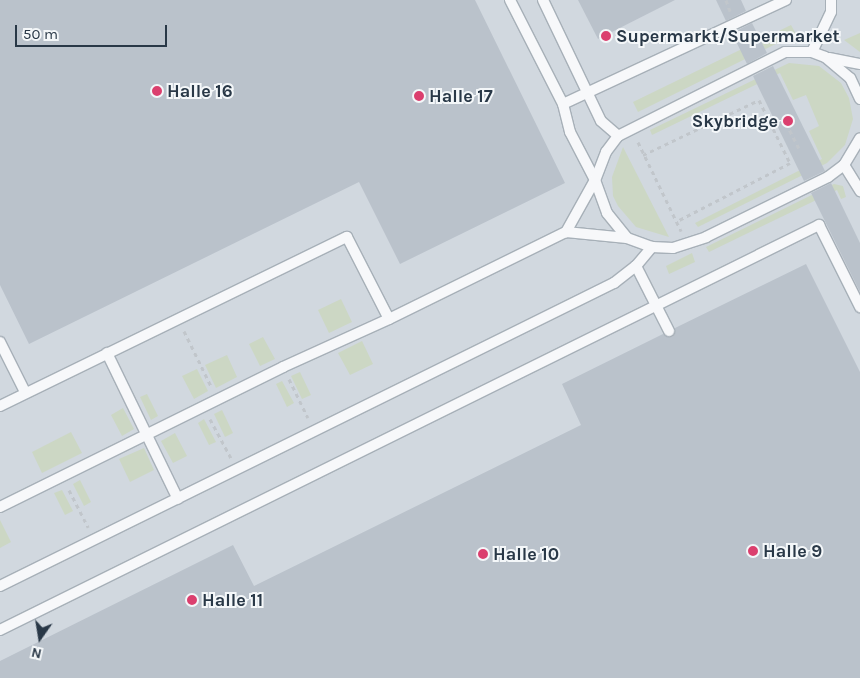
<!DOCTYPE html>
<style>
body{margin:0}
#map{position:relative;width:860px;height:678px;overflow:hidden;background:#e3e8ed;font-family:Karla,sans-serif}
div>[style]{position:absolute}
.built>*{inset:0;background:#d1d8df}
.green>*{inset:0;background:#ccd7c4}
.building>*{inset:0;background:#bac2cb}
.path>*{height:3px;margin-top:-1.5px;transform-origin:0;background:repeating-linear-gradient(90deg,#c1c6cb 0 4px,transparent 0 8px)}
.roads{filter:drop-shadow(1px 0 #a7b0b8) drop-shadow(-1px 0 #a7b0b8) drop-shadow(0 1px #a7b0b8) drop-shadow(0 -1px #a7b0b8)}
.lane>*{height:10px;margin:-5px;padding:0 5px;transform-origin:5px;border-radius:5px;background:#f7f8fa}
.dots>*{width:14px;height:14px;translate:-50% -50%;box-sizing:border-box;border:2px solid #f4f7f9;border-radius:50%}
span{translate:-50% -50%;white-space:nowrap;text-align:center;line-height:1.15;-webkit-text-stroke:4px #f4f7f9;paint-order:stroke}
.poi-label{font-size:18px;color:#293847;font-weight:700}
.left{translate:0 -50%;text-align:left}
.right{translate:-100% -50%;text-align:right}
.north{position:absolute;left:15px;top:613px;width:50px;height:50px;-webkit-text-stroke:4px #f4f7f9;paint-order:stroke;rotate:193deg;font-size:14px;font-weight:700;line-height:20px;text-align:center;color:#293847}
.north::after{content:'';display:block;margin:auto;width:18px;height:22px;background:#293847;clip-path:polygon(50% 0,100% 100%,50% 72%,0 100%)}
.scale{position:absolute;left:15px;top:25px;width:152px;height:22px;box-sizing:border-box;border:2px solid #293847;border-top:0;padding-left:6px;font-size:15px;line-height:18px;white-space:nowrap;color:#293847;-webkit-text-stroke:4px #f4f7f9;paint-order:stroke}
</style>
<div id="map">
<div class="built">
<div style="clip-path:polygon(0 0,860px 0,860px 678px,0 678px)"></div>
</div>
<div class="green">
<div style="clip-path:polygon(791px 25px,796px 34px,638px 112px,633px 102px)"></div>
<div style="clip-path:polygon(860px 33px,860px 52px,844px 40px)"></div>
<div style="clip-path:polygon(789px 63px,819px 66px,841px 83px,849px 98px,853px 119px,845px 145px,827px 163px,698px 227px,695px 223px,822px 159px,809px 131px,819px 126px,806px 95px,793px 100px,780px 73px,652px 135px,650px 130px)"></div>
<div style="clip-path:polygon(623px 147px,669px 237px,636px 227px,618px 206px,613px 196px,612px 177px)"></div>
<div style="clip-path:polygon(834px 184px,843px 186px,846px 197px,841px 199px,837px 190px,709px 252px,706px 247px)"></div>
<div style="clip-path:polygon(692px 253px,695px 262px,669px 274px,666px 266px)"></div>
<div style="clip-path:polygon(341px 299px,352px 322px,329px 333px,318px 310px)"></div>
<div style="clip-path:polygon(263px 337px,275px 359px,260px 366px,249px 344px)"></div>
<div style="clip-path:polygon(362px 341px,373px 364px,350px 375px,338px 353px)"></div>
<div style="clip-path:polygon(227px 355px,237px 377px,216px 388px,205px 365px)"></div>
<div style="clip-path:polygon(197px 369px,208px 391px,194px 399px,182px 376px)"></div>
<div style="clip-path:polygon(300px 372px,311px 395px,302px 399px,291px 376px)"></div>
<div style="clip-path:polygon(282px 381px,294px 403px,287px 407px,276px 384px)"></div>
<div style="clip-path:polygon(147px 394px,158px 416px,151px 420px,140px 397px)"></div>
<div style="clip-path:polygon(123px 408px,134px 429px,122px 436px,111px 415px)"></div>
<div style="clip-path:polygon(222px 410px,233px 433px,225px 437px,214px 414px)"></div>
<div style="clip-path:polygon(204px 419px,216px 442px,209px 445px,198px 423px)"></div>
<div style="clip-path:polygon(71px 432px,82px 453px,42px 473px,32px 452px)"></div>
<div style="clip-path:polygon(175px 433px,187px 456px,173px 463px,161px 441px)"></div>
<div style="clip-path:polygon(144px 448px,154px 470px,130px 482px,119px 459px)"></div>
<div style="clip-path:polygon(80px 480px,91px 502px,84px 506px,73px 484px)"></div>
<div style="clip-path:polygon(62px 490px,73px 511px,65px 515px,54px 493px)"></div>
<div style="clip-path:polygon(0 520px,11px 542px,0 548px)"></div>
</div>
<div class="building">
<div style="clip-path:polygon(0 0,475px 0,565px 183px,400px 264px,359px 182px,29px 344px,0 285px)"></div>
<div style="clip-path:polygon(578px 0,675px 0,598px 39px)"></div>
<div style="clip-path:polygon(716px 0,741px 0,746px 11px,726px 21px)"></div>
<div style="clip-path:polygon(752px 23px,767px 53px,747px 64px,732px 33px)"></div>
<div style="clip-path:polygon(773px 66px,825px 171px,804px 181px,753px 76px)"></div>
<div style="clip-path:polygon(831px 183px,860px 243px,860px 292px,811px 193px)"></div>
<div style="clip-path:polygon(806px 264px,860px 372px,860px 678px,0 678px,0 661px,233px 545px,254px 586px,581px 425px,562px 384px,663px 334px,672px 337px,675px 328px)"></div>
</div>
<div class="path">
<div style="left:726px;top:0;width:12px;rotate:70deg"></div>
<div style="left:786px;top:123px;width:28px;rotate:63deg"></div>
<div style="left:638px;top:142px;width:99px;rotate:64.2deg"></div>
<div style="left:643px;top:155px;width:128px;rotate:-25.4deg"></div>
<div style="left:759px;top:100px;width:70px;rotate:63.8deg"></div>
<div style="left:790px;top:163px;width:127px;rotate:152.8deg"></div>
<div style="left:184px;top:331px;width:61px;rotate:63.9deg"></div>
<div style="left:289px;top:379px;width:43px;rotate:64deg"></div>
<div style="left:210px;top:419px;width:44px;rotate:61.7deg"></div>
<div style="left:69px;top:490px;width:42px;rotate:62.8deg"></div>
</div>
<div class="roads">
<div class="lane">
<div style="left:510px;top:0;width:117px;rotate:63deg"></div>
<div style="left:563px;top:104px;width:29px;rotate:76deg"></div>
<div style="left:570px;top:132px;width:54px;rotate:62.5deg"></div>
<div style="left:595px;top:180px;width:60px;rotate:119.1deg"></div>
<div style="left:543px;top:0;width:134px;rotate:64.4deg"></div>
<div style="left:601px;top:121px;width:23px;rotate:41deg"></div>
<div style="left:812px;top:52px;width:44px;rotate:-64.6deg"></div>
<div style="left:831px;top:12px;width:12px;rotate:-90deg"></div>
<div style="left:829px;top:58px;width:32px;rotate:11deg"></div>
<div style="left:860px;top:99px;width:23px;rotate:-115deg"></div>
<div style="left:850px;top:78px;width:33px;rotate:-140deg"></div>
<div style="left:825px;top:57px;width:14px;rotate:-159deg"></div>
<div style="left:812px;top:52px;width:27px;rotate:180deg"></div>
<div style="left:785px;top:52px;width:187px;rotate:153.3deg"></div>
<div style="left:618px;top:136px;width:20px;rotate:127deg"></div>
<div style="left:606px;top:152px;width:30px;rotate:111deg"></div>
<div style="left:595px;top:180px;width:35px;rotate:70deg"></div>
<div style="left:607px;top:213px;width:32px;rotate:51deg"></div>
<div style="left:627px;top:238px;width:27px;rotate:20deg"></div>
<div style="left:652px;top:247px;width:21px;rotate:3deg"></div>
<div style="left:673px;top:248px;width:35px;rotate:-18deg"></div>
<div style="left:706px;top:237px;width:136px;rotate:-26.2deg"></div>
<div style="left:828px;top:177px;width:20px;rotate:-37deg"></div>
<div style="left:844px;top:165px;width:31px;rotate:-59deg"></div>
<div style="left:563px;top:104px;width:246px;rotate:-25deg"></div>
<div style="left:844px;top:165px;width:31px;rotate:58deg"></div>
<div style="left:636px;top:266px;width:73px;rotate:63.1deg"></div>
<div style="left:0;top:342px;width:56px;rotate:63.4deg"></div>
<div style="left:107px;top:353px;width:162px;rotate:64.1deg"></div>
<div style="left:0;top:406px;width:386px;rotate:-26deg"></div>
<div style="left:347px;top:237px;width:92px;rotate:62.9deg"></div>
<div style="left:389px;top:319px;width:197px;rotate:-26.2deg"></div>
<div style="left:566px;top:232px;width:61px;rotate:5.6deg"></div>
<div style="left:0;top:507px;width:316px;rotate:-26.3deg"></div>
<div style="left:283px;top:367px;width:116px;rotate:-24.4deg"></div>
<div style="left:0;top:586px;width:685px;rotate:-26.27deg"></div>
<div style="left:614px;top:283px;width:28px;rotate:-38deg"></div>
<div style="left:636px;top:266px;width:25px;rotate:-50deg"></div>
<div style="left:0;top:630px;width:914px;rotate:-26.31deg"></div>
<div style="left:819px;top:225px;width:92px;rotate:63.4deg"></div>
</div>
</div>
<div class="dots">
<div style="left:606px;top:36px;background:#db3f6e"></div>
<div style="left:157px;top:91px;background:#db3f6e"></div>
<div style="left:419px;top:96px;background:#db3f6e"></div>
<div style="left:788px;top:121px;background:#db3f6e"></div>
<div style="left:753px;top:551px;background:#db3f6e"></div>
<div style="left:483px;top:554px;background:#db3f6e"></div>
<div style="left:192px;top:600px;background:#db3f6e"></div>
</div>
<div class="poi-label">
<span class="left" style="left:616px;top:36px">Supermarkt/Supermarket</span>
<span class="left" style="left:167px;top:91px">Halle 16</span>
<span class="left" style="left:429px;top:96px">Halle 17</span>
<span class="right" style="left:778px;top:121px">Skybridge</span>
<span class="left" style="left:763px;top:551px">Halle 9</span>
<span class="left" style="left:493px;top:554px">Halle 10</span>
<span class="left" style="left:202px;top:600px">Halle 11</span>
</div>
<div class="north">N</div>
<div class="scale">50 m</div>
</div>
